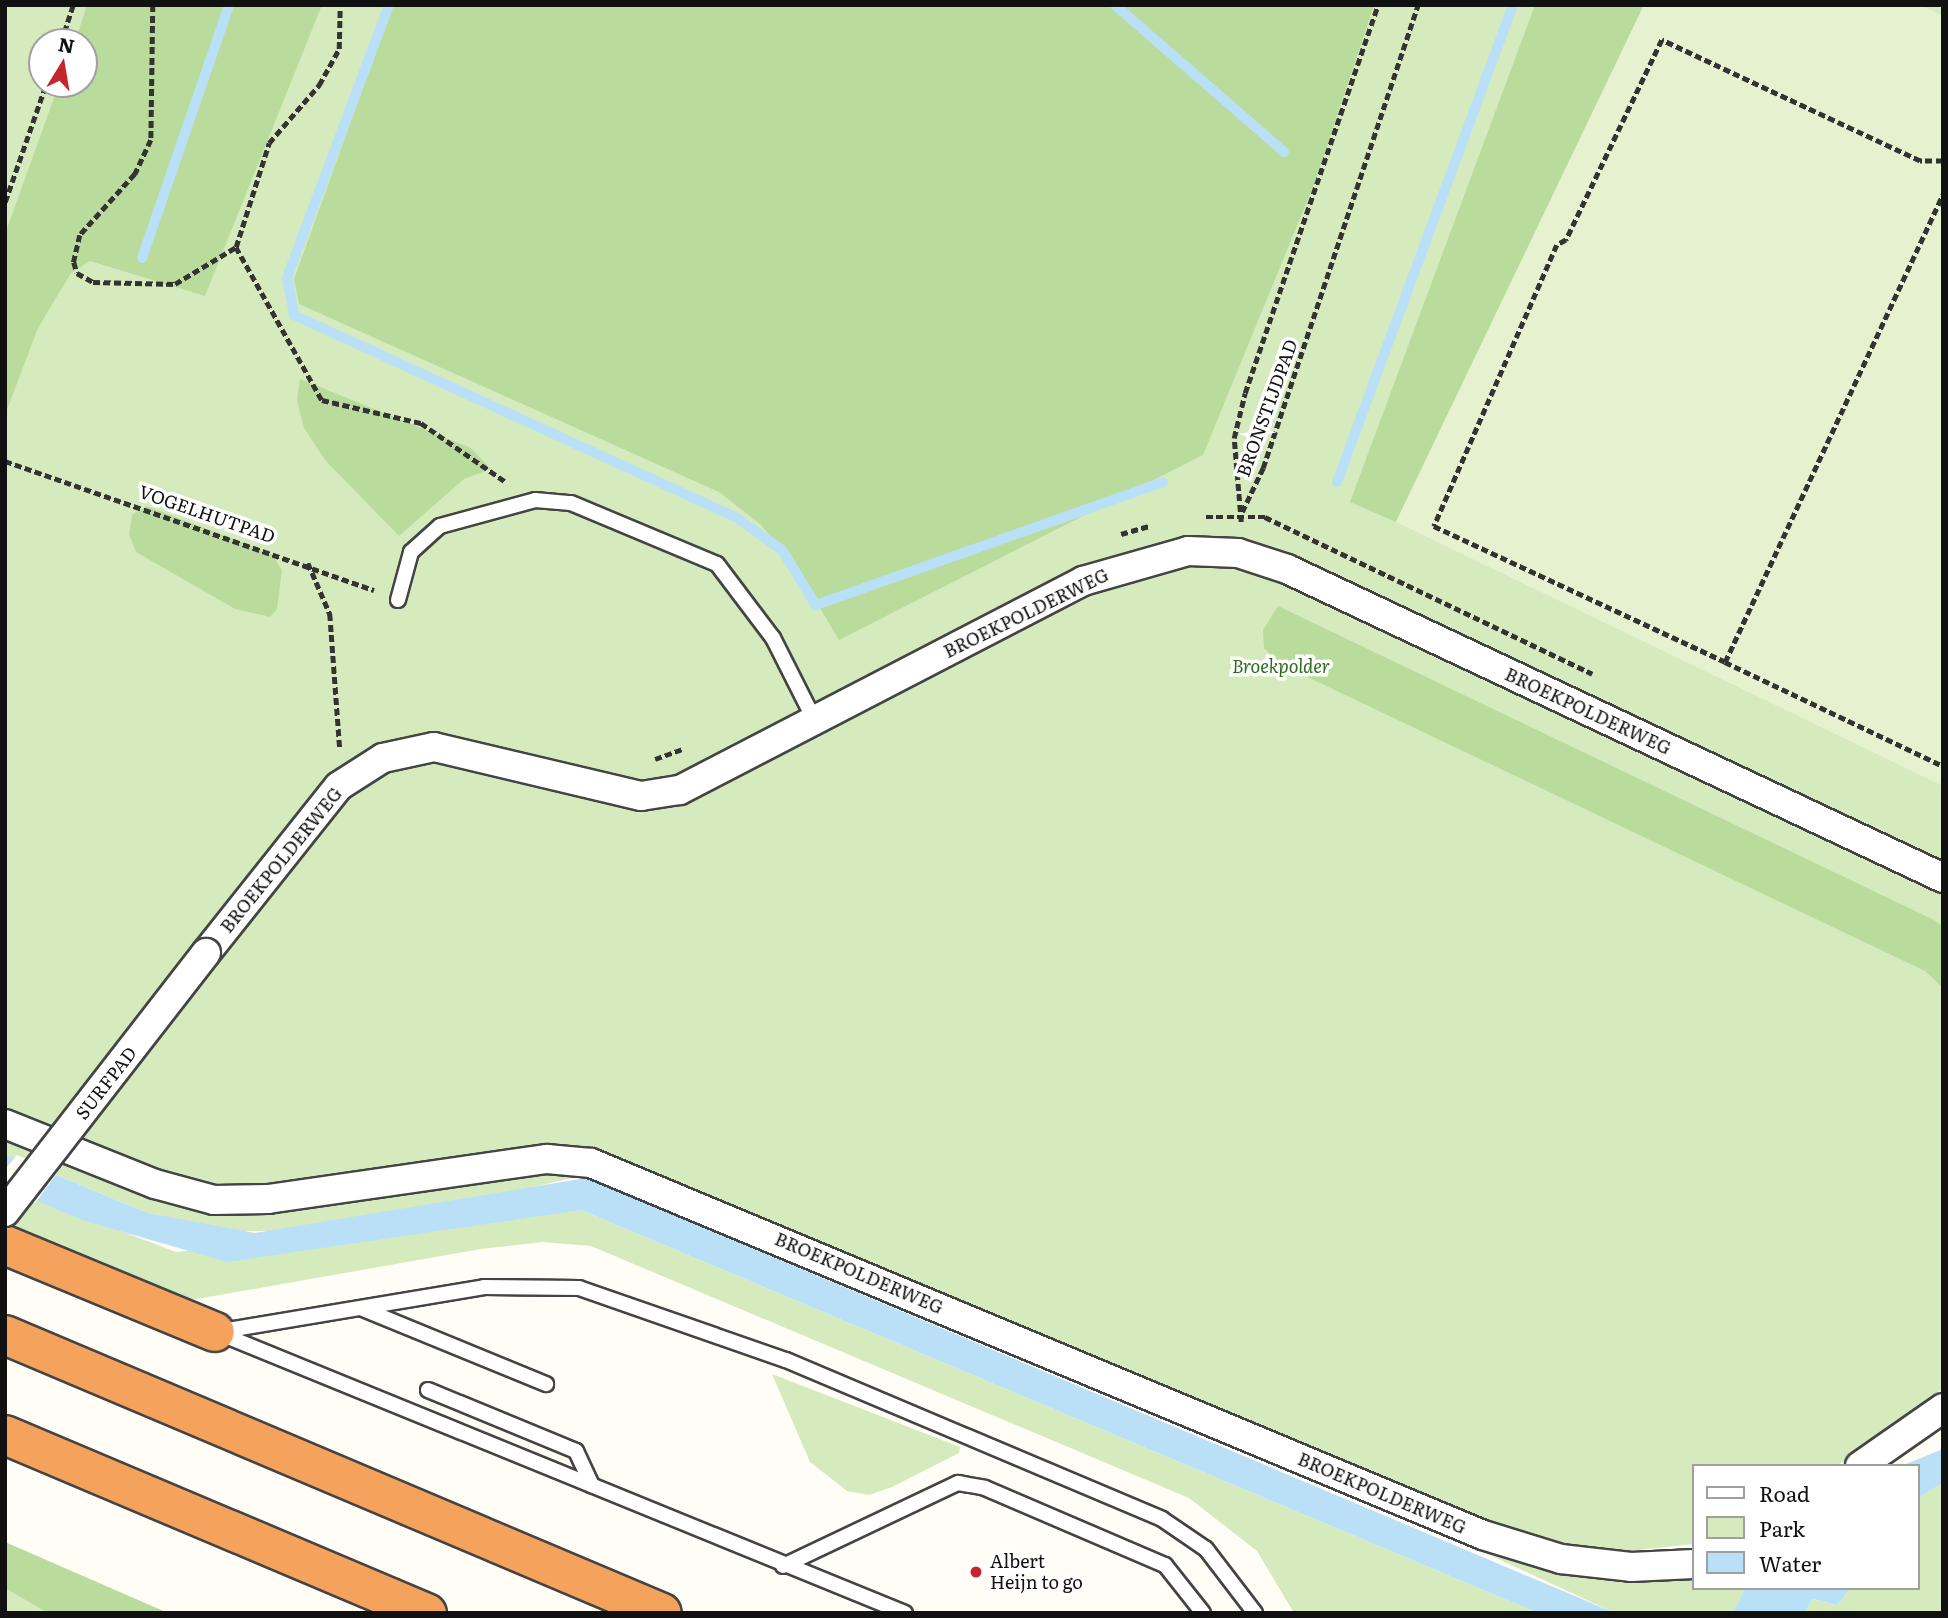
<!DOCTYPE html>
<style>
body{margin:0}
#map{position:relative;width:1948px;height:1618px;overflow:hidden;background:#fffdf5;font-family:Literata,serif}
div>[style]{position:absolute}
.green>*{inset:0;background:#d5ebbd}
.forest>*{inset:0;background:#b9dc9c}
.pitch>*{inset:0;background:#e6f2cf}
.water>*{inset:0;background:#b9e0f7}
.pier>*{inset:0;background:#fffdf5}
.stream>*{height:10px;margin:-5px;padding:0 5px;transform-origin:5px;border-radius:5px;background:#b9e0f7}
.path>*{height:4.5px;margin-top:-2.25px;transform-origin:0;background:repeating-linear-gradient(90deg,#333 0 7px,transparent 0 10.5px)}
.roads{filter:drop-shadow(2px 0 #444) drop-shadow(-2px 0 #444) drop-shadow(0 2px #444) drop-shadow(0 -2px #444)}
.lane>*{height:14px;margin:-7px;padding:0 7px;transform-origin:7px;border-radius:7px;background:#fff}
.street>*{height:28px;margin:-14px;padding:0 14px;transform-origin:14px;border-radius:14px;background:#fff}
.highway>*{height:38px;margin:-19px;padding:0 19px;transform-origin:19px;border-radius:19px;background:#f5a25d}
.bridges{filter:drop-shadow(2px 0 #444) drop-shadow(-2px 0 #444) drop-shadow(0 2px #444) drop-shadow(0 -2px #444)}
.street-bridge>*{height:28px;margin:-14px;padding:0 14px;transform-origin:14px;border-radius:14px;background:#fff}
.dots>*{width:19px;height:19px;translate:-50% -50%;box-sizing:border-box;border:4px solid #fff;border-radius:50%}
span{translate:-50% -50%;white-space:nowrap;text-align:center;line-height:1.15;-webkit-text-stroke:7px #fff;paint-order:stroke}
.street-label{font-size:18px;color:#111}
.park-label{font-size:18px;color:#2f6b1f;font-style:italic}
.poi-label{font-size:18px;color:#111}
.left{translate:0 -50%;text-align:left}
.frame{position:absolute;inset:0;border:7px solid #111;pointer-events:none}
.legend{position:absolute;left:1692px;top:1464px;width:228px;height:126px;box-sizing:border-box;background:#fff;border:2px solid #a0a0a0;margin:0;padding:9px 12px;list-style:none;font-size:21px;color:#111}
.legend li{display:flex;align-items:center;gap:14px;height:35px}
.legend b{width:35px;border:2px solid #a0a0a0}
.north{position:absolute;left:28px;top:28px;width:70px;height:70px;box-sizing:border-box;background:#fff;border:2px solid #a0a0a0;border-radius:50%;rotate:11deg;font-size:19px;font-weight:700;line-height:28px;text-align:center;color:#111}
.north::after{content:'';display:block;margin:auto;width:24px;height:32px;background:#c4262e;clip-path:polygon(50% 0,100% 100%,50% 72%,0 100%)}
</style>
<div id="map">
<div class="green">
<div style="clip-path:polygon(evenodd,5px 5px,1943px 5px,1943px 1388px,1837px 1466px,1694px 1466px,1694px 1544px,1610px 1553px,1517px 1533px,1428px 1499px,605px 1154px,245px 1191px,178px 1177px,5px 1108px,5px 5px,42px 42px,84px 42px,84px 84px,42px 84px,42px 42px)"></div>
<div style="clip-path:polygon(5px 1135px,217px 1213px,280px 1211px,568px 1170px,571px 1178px,480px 1200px,274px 1231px,228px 1231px,148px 1213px,5px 1154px)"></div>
<div style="clip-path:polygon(5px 1187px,176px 1252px,581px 1210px,1538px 1613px,1294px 1613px,1257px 1551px,1189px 1498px,591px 1246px,542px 1242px,481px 1249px,180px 1302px,5px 1231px)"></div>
<div style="clip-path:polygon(772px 1374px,960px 1447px,959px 1453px,892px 1487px,869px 1495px,847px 1491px,810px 1462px)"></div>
<div style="clip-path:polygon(1943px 1483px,1943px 1613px,1804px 1613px,1813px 1599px,1837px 1605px,1851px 1588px,1918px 1588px,1918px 1498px)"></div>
<div style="clip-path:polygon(1446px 1535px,1562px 1573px,1694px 1572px,1694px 1588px,1745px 1588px,1733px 1613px,1615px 1613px)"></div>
<div style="clip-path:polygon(5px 1588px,45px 1607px,48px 1613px,5px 1613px)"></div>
</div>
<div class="forest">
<div style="clip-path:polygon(87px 5px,322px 5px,205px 296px,90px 261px,71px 273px,38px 328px,5px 415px,5px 234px,59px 84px,84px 84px,84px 42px,75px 42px)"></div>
<div style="clip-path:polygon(393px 5px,1374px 5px,1315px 182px,1203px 455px,839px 640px,791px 560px,760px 524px,719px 492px,299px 304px,294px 279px)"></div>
<div style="clip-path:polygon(1535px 5px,1644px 5px,1396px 522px,1350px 502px)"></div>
<div style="clip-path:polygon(300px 379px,471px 448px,491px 469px,464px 479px,399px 536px,325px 460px,304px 428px,297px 401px)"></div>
<div style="clip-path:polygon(147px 506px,272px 554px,282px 570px,277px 609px,270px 617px,235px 609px,136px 552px,129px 534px,132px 515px)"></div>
<div style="clip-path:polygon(1278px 606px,1934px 920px,1943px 926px,1943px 988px,1925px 971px,1278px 663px,1264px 648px,1263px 630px)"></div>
<div style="clip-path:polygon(5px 1542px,168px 1613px,48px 1613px,5px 1588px)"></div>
</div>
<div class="pitch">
<div style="clip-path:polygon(1644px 5px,1921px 5px,1943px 16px,1943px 786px,1396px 522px)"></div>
</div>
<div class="water">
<div style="clip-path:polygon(5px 1154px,148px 1213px,255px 1233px,586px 1178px,1615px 1613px,1538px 1613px,581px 1210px,227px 1262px,82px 1220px,5px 1187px)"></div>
<div style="clip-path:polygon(1943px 1449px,1943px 1483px,1918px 1498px,1918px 1466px,1901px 1466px)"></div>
<div style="clip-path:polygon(1745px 1588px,1851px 1588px,1837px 1605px,1813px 1599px,1804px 1613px,1733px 1613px)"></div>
</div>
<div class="pier">
<div style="clip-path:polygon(17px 1155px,58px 1172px,35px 1203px,5px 1191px,5px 1169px)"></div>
</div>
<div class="stream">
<div style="left:389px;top:5px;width:291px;rotate:110.5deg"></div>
<div style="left:287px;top:278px;width:38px;rotate:79deg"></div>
<div style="left:294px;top:315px;width:484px;rotate:24.6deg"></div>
<div style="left:734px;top:516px;width:59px;rotate:35.3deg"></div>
<div style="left:782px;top:550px;width:65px;rotate:58.3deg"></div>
<div style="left:816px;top:605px;width:368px;rotate:-19.5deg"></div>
<div style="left:1115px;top:5px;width:224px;rotate:41deg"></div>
<div style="left:142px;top:258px;width:268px;rotate:-71deg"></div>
<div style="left:1337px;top:482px;width:508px;rotate:-69.75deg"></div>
</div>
<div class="path">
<div style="left:153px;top:5px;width:135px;rotate:90.8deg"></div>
<div style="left:151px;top:140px;width:38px;rotate:115deg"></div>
<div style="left:135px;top:174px;width:82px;rotate:132deg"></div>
<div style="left:80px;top:235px;width:28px;rotate:103deg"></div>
<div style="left:74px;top:262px;width:11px;rotate:75deg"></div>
<div style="left:77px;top:273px;width:18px;rotate:29deg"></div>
<div style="left:93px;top:282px;width:82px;rotate:1.4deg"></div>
<div style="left:175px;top:284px;width:71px;rotate:-31.2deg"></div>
<div style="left:236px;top:247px;width:109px;rotate:-72.4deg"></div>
<div style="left:269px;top:143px;width:77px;rotate:-49.2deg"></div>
<div style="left:319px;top:85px;width:41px;rotate:-60.9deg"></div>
<div style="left:339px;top:49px;width:44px;rotate:-88.7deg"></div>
<div style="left:61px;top:42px;width:39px;rotate:-72deg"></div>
<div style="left:1943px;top:161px;width:23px;rotate:180deg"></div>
<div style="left:1920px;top:161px;width:285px;rotate:-154.9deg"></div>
<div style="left:1662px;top:40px;width:222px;rotate:115.6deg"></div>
<div style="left:1566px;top:240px;width:10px;rotate:151deg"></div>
<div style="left:1557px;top:245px;width:307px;rotate:113.6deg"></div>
<div style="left:1434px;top:526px;width:321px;rotate:25deg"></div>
<div style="left:1725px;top:662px;width:516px;rotate:-65.02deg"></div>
<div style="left:5px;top:202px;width:125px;rotate:-70.8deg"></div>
<div style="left:236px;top:247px;width:176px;rotate:60.7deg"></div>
<div style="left:322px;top:400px;width:102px;rotate:13.1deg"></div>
<div style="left:421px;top:423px;width:103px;rotate:34.8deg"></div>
<div style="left:5px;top:461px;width:391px;rotate:19.3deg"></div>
<div style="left:1242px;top:512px;width:49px;rotate:-64.5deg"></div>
<div style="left:1263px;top:468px;width:488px;rotate:-71.5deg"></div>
<div style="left:1206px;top:517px;width:59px"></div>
<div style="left:1265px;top:517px;width:363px;rotate:25.6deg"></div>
<div style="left:1241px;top:522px;width:84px;rotate:-94.8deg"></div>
<div style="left:1234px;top:438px;width:46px;rotate:-76.3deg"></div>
<div style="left:1245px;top:393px;width:410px;rotate:-71.1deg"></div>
<div style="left:1121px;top:534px;width:29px;rotate:-16deg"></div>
<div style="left:308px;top:563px;width:56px;rotate:66.7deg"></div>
<div style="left:330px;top:614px;width:135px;rotate:85.8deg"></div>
<div style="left:1725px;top:662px;width:242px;rotate:25.5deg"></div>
<div style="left:655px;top:759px;width:30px;rotate:-20deg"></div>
</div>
<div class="roads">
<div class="lane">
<div style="left:398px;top:600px;width:50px;rotate:-74.8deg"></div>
<div style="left:411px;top:552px;width:39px;rotate:-42deg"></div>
<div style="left:440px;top:526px;width:98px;rotate:-15.3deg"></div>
<div style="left:535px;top:500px;width:36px;rotate:5deg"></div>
<div style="left:571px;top:503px;width:158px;rotate:22.7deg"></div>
<div style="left:717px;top:564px;width:93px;rotate:52.9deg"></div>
<div style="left:773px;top:638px;width:93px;rotate:63.2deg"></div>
<div style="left:363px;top:1309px;width:198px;rotate:22.3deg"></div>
<div style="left:216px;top:1332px;width:272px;rotate:-9.5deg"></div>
<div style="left:484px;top:1287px;width:95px;rotate:0.6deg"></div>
<div style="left:579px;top:1288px;width:219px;rotate:19.2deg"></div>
<div style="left:786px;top:1360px;width:408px;rotate:22.9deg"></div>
<div style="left:1162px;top:1519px;width:53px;rotate:34.3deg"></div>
<div style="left:1206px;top:1549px;width:81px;rotate:52.6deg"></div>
<div style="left:216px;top:1332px;width:744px;rotate:22.19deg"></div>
<div style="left:428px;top:1390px;width:160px;rotate:22.4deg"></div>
<div style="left:576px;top:1451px;width:38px;rotate:65deg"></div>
<div style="left:783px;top:1566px;width:194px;rotate:-25.4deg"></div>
<div style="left:958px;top:1483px;width:27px;rotate:10deg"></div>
<div style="left:985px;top:1488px;width:196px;rotate:23.2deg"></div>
<div style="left:1165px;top:1565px;width:61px;rotate:51.6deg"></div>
</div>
<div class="street">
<div style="left:206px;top:953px;width:213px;rotate:-51.5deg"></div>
<div style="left:339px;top:786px;width:52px;rotate:-32.5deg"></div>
<div style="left:383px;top:758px;width:52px;rotate:-12.2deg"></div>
<div style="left:434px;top:747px;width:213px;rotate:13.3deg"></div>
<div style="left:641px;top:796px;width:39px;rotate:-9deg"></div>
<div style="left:680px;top:790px;width:454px;rotate:-27.4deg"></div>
<div style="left:1083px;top:581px;width:109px;rotate:-15.9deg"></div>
<div style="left:1188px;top:551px;width:50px;rotate:2.3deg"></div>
<div style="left:1238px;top:553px;width:52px;rotate:18.1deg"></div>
<div style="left:1287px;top:569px;width:725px;rotate:25.22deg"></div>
<div style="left:5px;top:1124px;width:162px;rotate:21.8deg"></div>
<div style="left:155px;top:1184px;width:61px;rotate:15.2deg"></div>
<div style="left:214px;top:1200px;width:54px;rotate:-1.1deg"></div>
<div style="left:268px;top:1199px;width:282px;rotate:-8.2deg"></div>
<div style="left:547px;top:1159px;width:44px;rotate:5.2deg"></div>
<div style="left:591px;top:1163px;width:966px;rotate:22.64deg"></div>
<div style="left:1483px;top:1535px;width:82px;rotate:17.1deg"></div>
<div style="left:1561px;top:1559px;width:70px;rotate:6.5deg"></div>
<div style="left:1631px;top:1567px;width:63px;rotate:-2.7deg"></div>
<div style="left:1860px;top:1466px;width:101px;rotate:-34.9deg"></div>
</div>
<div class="highway">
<div style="left:5px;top:1245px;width:227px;rotate:22.5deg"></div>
<div style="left:5px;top:1335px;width:713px;rotate:22.93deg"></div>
<div style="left:5px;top:1435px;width:458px;rotate:22.9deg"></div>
</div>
</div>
<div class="bridges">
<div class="street-bridge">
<div style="left:5px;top:1212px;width:328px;rotate:-52.2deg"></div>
</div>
</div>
<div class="dots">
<div style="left:976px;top:1572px;background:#c4262e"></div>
</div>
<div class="street-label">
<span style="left:1267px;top:408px;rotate:-70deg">BRONSTIJDPAD</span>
<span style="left:207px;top:514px;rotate:19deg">VOGELHUTPAD</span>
<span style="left:1026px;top:613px;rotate:-26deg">BROEKPOLDERWEG</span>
<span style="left:1588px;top:711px;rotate:25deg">BROEKPOLDERWEG</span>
<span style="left:281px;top:860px;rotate:-51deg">BROEKPOLDERWEG</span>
<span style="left:106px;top:1083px;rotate:-52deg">SURFPAD</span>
<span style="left:859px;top:1273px;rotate:23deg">BROEKPOLDERWEG</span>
<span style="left:1382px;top:1493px;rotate:23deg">BROEKPOLDERWEG</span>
</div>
<div class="park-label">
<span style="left:1281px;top:666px">Broekpolder</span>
</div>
<div class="poi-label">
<span class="left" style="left:990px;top:1572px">Albert<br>Heijn to go</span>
</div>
<div class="frame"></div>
<ul class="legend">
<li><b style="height:9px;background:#fff"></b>Road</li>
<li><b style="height:19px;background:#d5ebbd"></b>Park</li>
<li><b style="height:19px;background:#b9e0f7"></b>Water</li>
</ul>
<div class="north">N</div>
</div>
